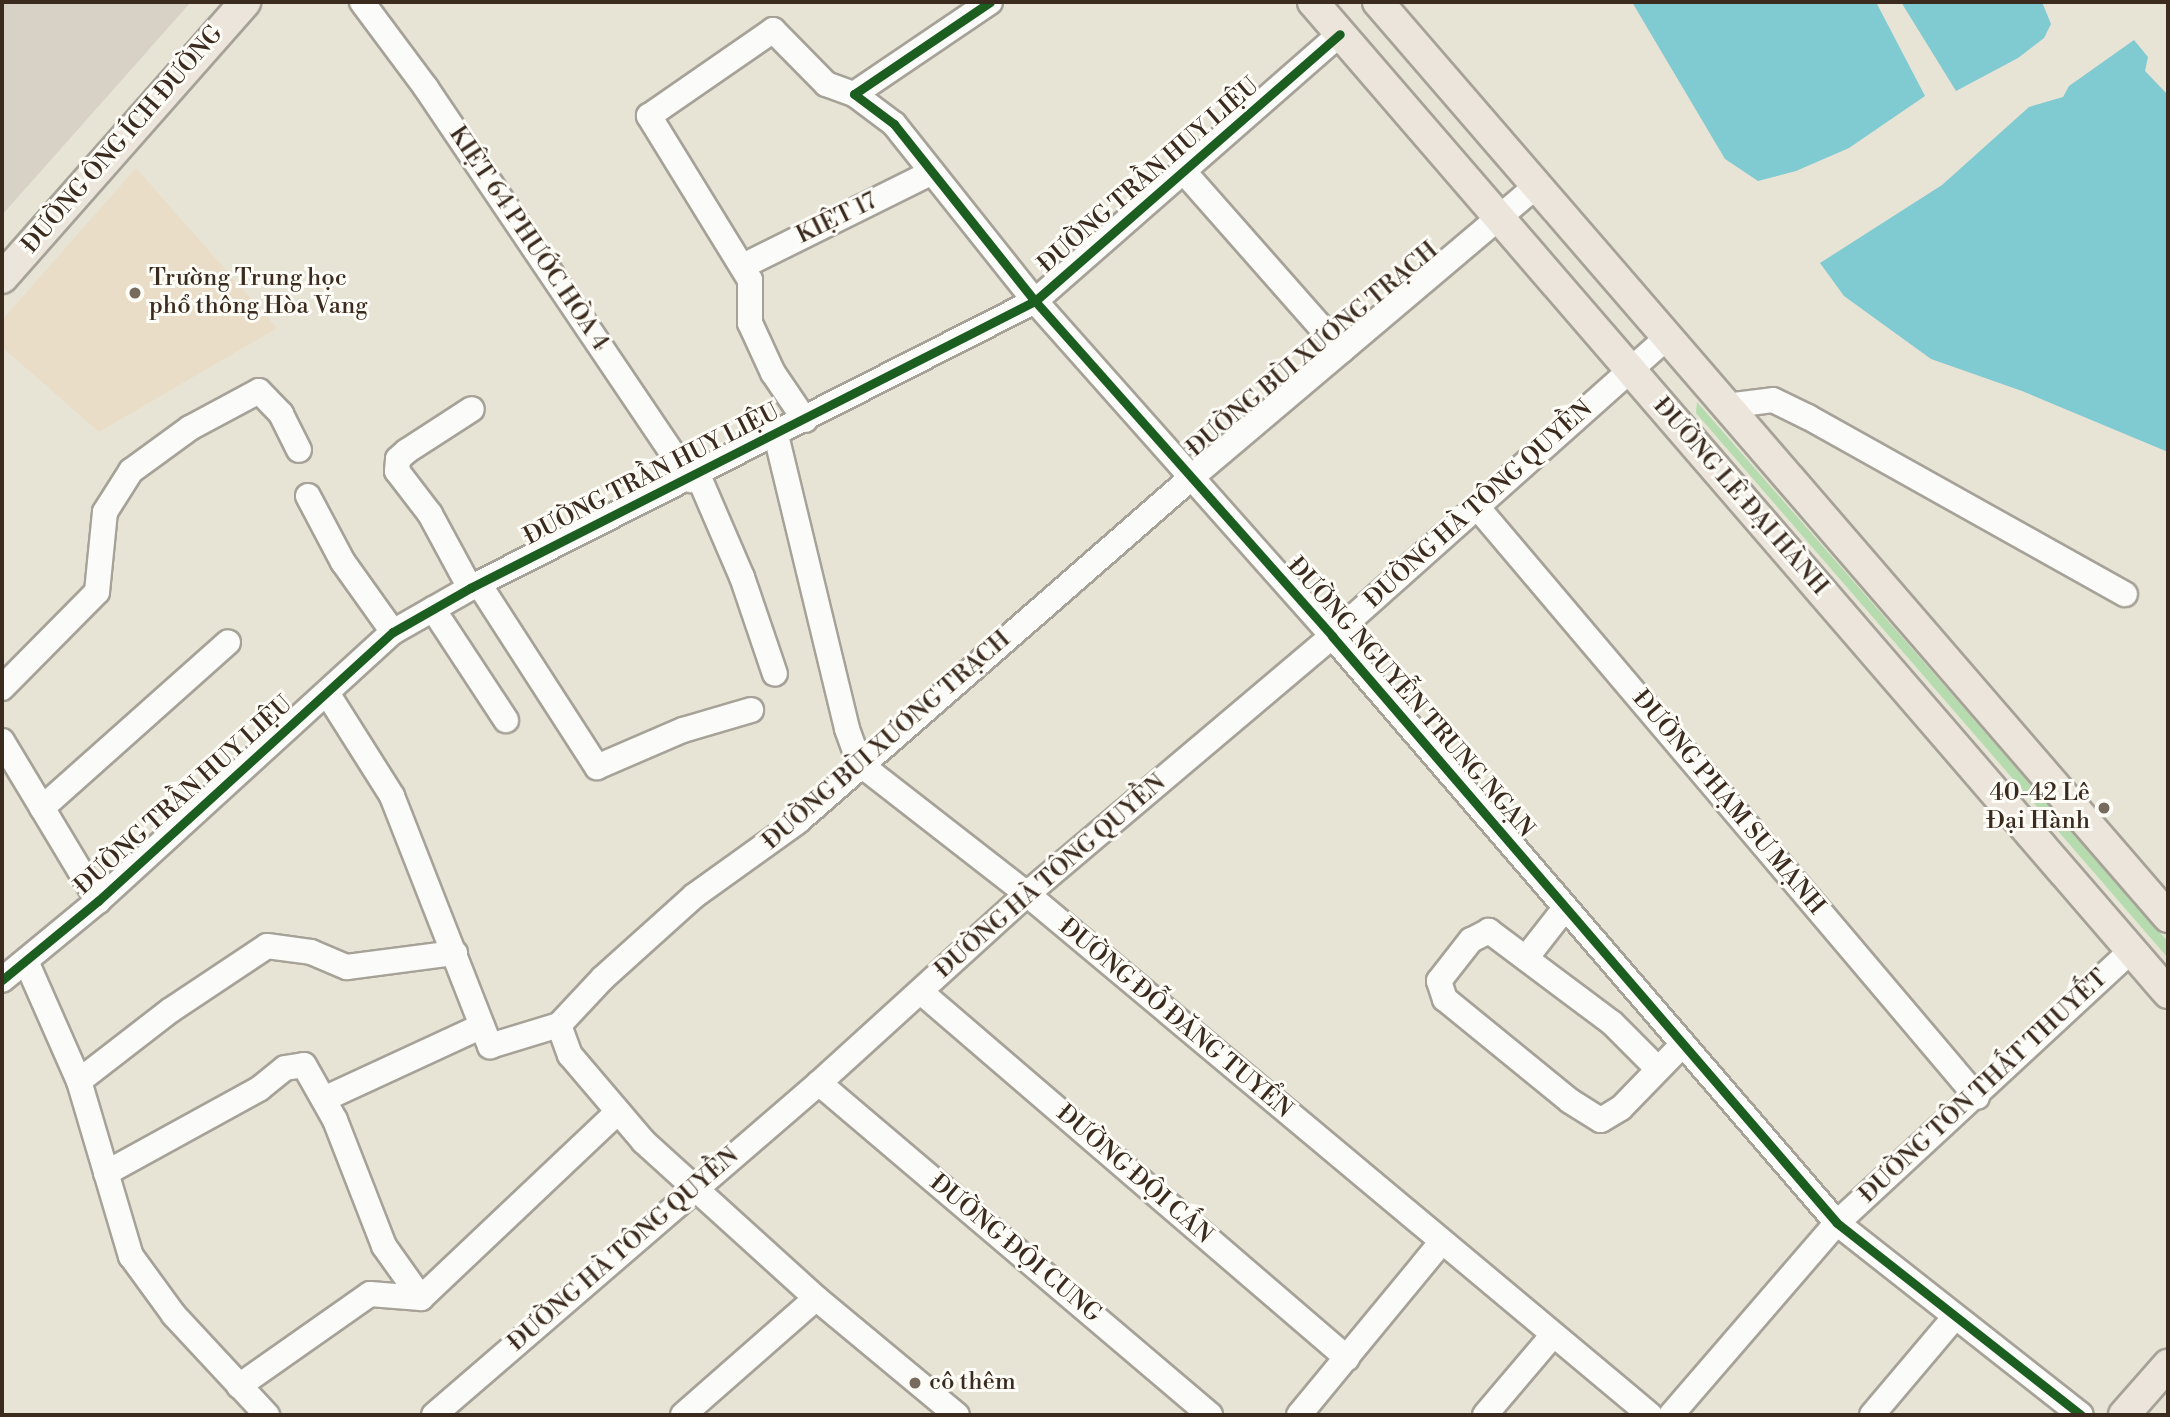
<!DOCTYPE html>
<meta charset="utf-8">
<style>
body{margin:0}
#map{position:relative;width:2170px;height:1417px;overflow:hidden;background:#e7e4d6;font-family:"Libre Bodoni",serif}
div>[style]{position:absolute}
.built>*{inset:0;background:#e9ddc7}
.industrial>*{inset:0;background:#d8d2c6}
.green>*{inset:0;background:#b6dbae}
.water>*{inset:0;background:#80cad1}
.roads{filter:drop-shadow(2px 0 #a6a298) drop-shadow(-2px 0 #a6a298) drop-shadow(0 2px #a6a298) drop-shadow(0 -2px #a6a298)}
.minor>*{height:24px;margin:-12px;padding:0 12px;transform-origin:12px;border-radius:12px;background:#fbfbf9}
.major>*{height:30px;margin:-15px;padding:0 15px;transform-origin:15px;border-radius:15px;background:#ece5dc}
.cycleway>*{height:9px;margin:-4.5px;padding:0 4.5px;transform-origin:4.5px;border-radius:4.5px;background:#1b5e20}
.dots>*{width:19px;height:19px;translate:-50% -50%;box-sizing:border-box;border:4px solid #fdfcf7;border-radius:50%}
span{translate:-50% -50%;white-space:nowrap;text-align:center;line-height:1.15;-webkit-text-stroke:6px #fdfcf7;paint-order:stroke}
.street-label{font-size:24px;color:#3b2a1e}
.poi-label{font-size:24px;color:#3b2a1e}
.left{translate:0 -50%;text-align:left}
.right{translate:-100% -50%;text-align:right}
.frame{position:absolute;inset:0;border:4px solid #3b2a1e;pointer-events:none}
</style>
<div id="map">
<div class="built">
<div style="clip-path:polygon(136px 168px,277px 328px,99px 432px,2px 347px,2px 320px)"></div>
</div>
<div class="industrial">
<div style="clip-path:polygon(2px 2px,191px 2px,2px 215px)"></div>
</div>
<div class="green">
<div style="clip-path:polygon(1697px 402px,2168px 942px,2168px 958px,1696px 413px)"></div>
</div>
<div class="water">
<div style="clip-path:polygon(1632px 2px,1876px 2px,1925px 96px,1849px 148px,1796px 171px,1758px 181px,1725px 159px)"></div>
<div style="clip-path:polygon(1901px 2px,2042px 2px,2051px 24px,2044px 38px,2018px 58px,1956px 91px)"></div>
<div style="clip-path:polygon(2134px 40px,2148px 57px,2145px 71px,2168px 95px,2168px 452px,2022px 391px,1931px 359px,1844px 296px,1820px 263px,1942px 185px,2029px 107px,2063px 97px,2069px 86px)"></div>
</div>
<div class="roads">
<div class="minor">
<div style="left:362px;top:2px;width:107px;rotate:53.3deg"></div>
<div style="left:426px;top:88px;width:473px;rotate:56deg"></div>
<div style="left:990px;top:2px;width:164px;rotate:145.9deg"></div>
<div style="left:854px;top:94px;width:50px;rotate:36.9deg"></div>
<div style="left:894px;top:124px;width:226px;rotate:51.5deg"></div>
<div style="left:1035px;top:301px;width:448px;rotate:48.4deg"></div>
<div style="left:1332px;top:636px;width:774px;rotate:49.29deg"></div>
<div style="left:1837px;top:1223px;width:310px;rotate:38.2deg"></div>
<div style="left:1185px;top:173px;width:237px;rotate:48.6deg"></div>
<div style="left:743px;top:266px;width:211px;rotate:-26.4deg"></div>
<div style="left:1726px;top:406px;width:47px;rotate:-7.3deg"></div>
<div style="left:1773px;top:400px;width:39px;rotate:26deg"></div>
<div style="left:1808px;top:417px;width:363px;rotate:29.2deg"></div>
<div style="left:805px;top:420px;width:57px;rotate:-124.2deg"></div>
<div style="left:773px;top:373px;width:55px;rotate:-114.7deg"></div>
<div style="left:750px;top:323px;width:43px;rotate:-90deg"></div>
<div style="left:750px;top:280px;width:193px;rotate:-121.6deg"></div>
<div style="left:649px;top:116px;width:151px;rotate:-34.7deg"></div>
<div style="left:773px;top:30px;width:76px;rotate:45.5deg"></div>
<div style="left:826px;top:84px;width:30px;rotate:20deg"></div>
<div style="left:776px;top:435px;width:302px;rotate:76.4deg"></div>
<div style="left:847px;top:729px;width:37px;rotate:70deg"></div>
<div style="left:860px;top:764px;width:212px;rotate:37.9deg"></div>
<div style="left:1027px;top:894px;width:812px;rotate:39.9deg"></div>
<div style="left:698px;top:475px;width:111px;rotate:66.7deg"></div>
<div style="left:742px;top:577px;width:102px;rotate:71.2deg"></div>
<div style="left:308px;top:496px;width:75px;rotate:62.1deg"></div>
<div style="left:343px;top:562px;width:86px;rotate:54.5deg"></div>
<div style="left:1478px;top:508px;width:772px;rotate:49.73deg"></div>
<div style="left:479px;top:584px;width:218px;rotate:57.2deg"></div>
<div style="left:597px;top:767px;width:94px;rotate:-23.3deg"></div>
<div style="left:683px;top:730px;width:71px;rotate:-16.4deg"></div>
<div style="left:470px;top:588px;width:84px;rotate:-118.4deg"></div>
<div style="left:430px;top:514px;width:54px;rotate:-127.5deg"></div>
<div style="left:397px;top:471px;width:12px;rotate:-85deg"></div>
<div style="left:398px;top:459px;width:12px;rotate:-42deg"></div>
<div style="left:407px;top:451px;width:77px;rotate:-32.9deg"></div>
<div style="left:433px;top:609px;width:133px;rotate:56.7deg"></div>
<div style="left:2px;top:688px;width:135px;rotate:-45.3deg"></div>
<div style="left:97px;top:592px;width:80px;rotate:-84.3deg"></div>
<div style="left:105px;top:512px;width:49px;rotate:-57.6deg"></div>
<div style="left:131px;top:471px;width:73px;rotate:-36.1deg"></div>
<div style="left:190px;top:428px;width:78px;rotate:-28.2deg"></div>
<div style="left:259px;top:391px;width:32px;rotate:46deg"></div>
<div style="left:281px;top:414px;width:40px;rotate:63.4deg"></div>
<div style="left:327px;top:693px;width:122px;rotate:57.7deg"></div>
<div style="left:392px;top:796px;width:269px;rotate:68.6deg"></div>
<div style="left:490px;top:1046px;width:72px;rotate:-16.9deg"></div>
<div style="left:2px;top:741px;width:187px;rotate:59deg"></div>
<div style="left:42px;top:808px;width:249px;rotate:-41.7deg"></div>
<div style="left:1526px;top:958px;width:63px;rotate:-52deg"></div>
<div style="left:26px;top:961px;width:131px;rotate:66.2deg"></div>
<div style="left:79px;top:1081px;width:183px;rotate:73.5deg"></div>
<div style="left:131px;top:1256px;width:73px;rotate:53.9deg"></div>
<div style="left:174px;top:1315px;width:137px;rotate:47.1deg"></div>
<div style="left:2px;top:980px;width:124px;rotate:-39.5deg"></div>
<div style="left:98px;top:901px;width:399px;rotate:-42.4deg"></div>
<div style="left:393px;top:632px;width:89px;rotate:-29.7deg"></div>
<div style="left:470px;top:588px;width:634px;rotate:-26.93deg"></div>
<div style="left:1035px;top:301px;width:405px;rotate:-41.2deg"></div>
<div style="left:921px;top:992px;width:562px;rotate:40.67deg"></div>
<div style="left:559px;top:1025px;width:64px;rotate:-46.9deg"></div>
<div style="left:603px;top:978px;width:122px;rotate:-42deg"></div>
<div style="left:694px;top:896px;width:127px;rotate:-35.7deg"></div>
<div style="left:797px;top:822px;width:524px;rotate:-41.13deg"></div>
<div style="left:1192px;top:477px;width:451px;rotate:-40.2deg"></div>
<div style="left:559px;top:1025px;width:32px;rotate:70deg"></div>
<div style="left:570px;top:1055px;width:114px;rotate:49.6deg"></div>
<div style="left:644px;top:1142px;width:232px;rotate:42.2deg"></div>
<div style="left:816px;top:1298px;width:183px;rotate:39.7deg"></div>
<div style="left:1658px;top:1069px;width:65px;rotate:-135deg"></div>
<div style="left:1612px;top:1023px;width:154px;rotate:-143.2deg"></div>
<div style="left:1489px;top:931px;width:20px;rotate:153deg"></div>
<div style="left:1471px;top:940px;width:52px;rotate:128deg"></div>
<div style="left:1439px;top:981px;width:19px;rotate:72deg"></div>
<div style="left:1445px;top:999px;width:161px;rotate:39.2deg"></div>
<div style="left:1570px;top:1101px;width:36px;rotate:32deg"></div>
<div style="left:1601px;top:1120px;width:23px;rotate:-31deg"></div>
<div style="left:1621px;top:1108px;width:89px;rotate:-45.9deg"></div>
<div style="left:79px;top:1081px;width:116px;rotate:-37.7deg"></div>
<div style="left:171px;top:1010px;width:115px;rotate:-33.7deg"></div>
<div style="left:267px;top:946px;width:44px;rotate:7.8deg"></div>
<div style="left:311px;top:952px;width:39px;rotate:23deg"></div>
<div style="left:347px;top:967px;width:109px;rotate:-7.4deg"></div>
<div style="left:819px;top:1083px;width:513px;rotate:40.33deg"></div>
<div style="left:324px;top:1099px;width:174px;rotate:-24.8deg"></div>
<div style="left:106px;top:1173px;width:175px;rotate:-28.8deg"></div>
<div style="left:259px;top:1089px;width:33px;rotate:-39deg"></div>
<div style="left:285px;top:1068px;width:19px;rotate:-9deg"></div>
<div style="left:304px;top:1065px;width:63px;rotate:60.6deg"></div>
<div style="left:335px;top:1120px;width:135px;rotate:68.7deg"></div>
<div style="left:384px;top:1246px;width:64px;rotate:54.6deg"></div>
<div style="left:239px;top:1386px;width:160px;rotate:-35.1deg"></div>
<div style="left:370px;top:1294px;width:51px;rotate:4.5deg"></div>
<div style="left:421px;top:1298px;width:271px;rotate:-43.4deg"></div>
<div style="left:434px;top:1415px;width:508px;rotate:-40.77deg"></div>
<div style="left:819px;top:1083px;width:281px;rotate:-42.3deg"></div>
<div style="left:1027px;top:894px;width:399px;rotate:-40.2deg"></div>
<div style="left:1332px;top:636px;width:450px;rotate:-41.7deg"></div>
<div style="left:683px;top:1415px;width:177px;rotate:-41.3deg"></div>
<div style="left:1299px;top:1415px;width:223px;rotate:-50.5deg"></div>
<div style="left:1485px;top:1415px;width:104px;rotate:-49.7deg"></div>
<div style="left:1671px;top:1415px;width:254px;rotate:-49.2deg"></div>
<div style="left:1837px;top:1223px;width:402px;rotate:-42.8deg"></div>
<div style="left:1872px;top:1415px;width:126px;rotate:-49.8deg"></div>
</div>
<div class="major">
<div style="left:1313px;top:2px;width:1309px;rotate:49.21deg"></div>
<div style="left:1378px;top:2px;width:1209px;rotate:49.19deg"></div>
<div style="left:2px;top:278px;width:368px;rotate:-48.6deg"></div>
<div style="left:2124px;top:1415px;width:67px;rotate:-48.7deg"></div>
</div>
</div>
<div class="cycleway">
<div style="left:990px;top:2px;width:164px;rotate:145.9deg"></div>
<div style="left:854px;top:94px;width:50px;rotate:36.9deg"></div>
<div style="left:894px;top:124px;width:226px;rotate:51.5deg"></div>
<div style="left:1035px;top:301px;width:448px;rotate:48.4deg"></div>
<div style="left:1332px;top:636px;width:774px;rotate:49.29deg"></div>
<div style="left:1837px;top:1223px;width:310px;rotate:38.2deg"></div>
<div style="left:2px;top:980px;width:124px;rotate:-39.5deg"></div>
<div style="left:98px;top:901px;width:399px;rotate:-42.4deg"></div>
<div style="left:393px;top:632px;width:89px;rotate:-29.7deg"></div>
<div style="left:470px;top:588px;width:634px;rotate:-26.93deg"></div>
<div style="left:1035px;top:301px;width:405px;rotate:-41.2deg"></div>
</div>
<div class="dots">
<div style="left:135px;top:293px;background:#776b5e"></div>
<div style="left:2104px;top:808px;background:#776b5e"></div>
<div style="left:915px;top:1383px;background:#776b5e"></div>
</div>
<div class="street-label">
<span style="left:123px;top:140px;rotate:-49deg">ĐƯỜNG ÔNG ÍCH ĐƯỜNG</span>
<span style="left:1149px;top:176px;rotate:-41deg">ĐƯỜNG TRẦN HUY LIỆU</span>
<span style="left:837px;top:219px;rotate:-26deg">KIỆT 17</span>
<span style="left:528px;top:239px;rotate:56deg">KIỆT 64 PHƯỚC HÒA 4</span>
<span style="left:1313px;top:350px;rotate:-40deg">ĐƯỜNG BÙI XƯƠNG TRẠCH</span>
<span style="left:652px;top:475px;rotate:-27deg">ĐƯỜNG TRẦN HUY LIỆU</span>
<span style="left:1740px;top:497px;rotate:49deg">ĐƯỜNG LÊ ĐẠI HÀNH</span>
<span style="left:1479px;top:505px;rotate:-42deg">ĐƯỜNG HÀ TÔNG QUYỀN</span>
<span style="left:1410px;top:698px;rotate:49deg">ĐƯỜNG NGUYỄN TRUNG NGẠN</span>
<span style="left:887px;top:741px;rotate:-41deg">ĐƯỜNG BÙI XƯƠNG TRẠCH</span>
<span style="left:184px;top:796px;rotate:-42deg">ĐƯỜNG TRẦN HUY LIỆU</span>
<span style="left:1728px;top:803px;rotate:50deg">ĐƯỜNG PHẠM SƯ MẠNH</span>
<span style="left:1051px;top:877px;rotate:-41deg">ĐƯỜNG HÀ TÔNG QUYỀN</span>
<span style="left:1175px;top:1019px;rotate:40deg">ĐƯỜNG ĐỖ ĐĂNG TUYỂN</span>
<span style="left:1984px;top:1087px;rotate:-43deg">ĐƯỜNG TÔN THẤT THUYẾT</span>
<span style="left:1134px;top:1175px;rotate:41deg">ĐƯỜNG ĐỘI CẤN</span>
<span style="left:1015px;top:1249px;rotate:40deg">ĐƯỜNG ĐỘI CUNG</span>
<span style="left:624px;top:1250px;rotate:-41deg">ĐƯỜNG HÀ TÔNG QUYỀN</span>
</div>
<div class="poi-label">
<span class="left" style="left:149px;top:293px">Trường Trung học<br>phổ thông Hòa Vang</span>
<span class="right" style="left:2090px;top:808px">40-42 Lê<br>Đại Hành</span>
<span class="left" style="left:929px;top:1383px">cô thêm</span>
</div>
<div class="frame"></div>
</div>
